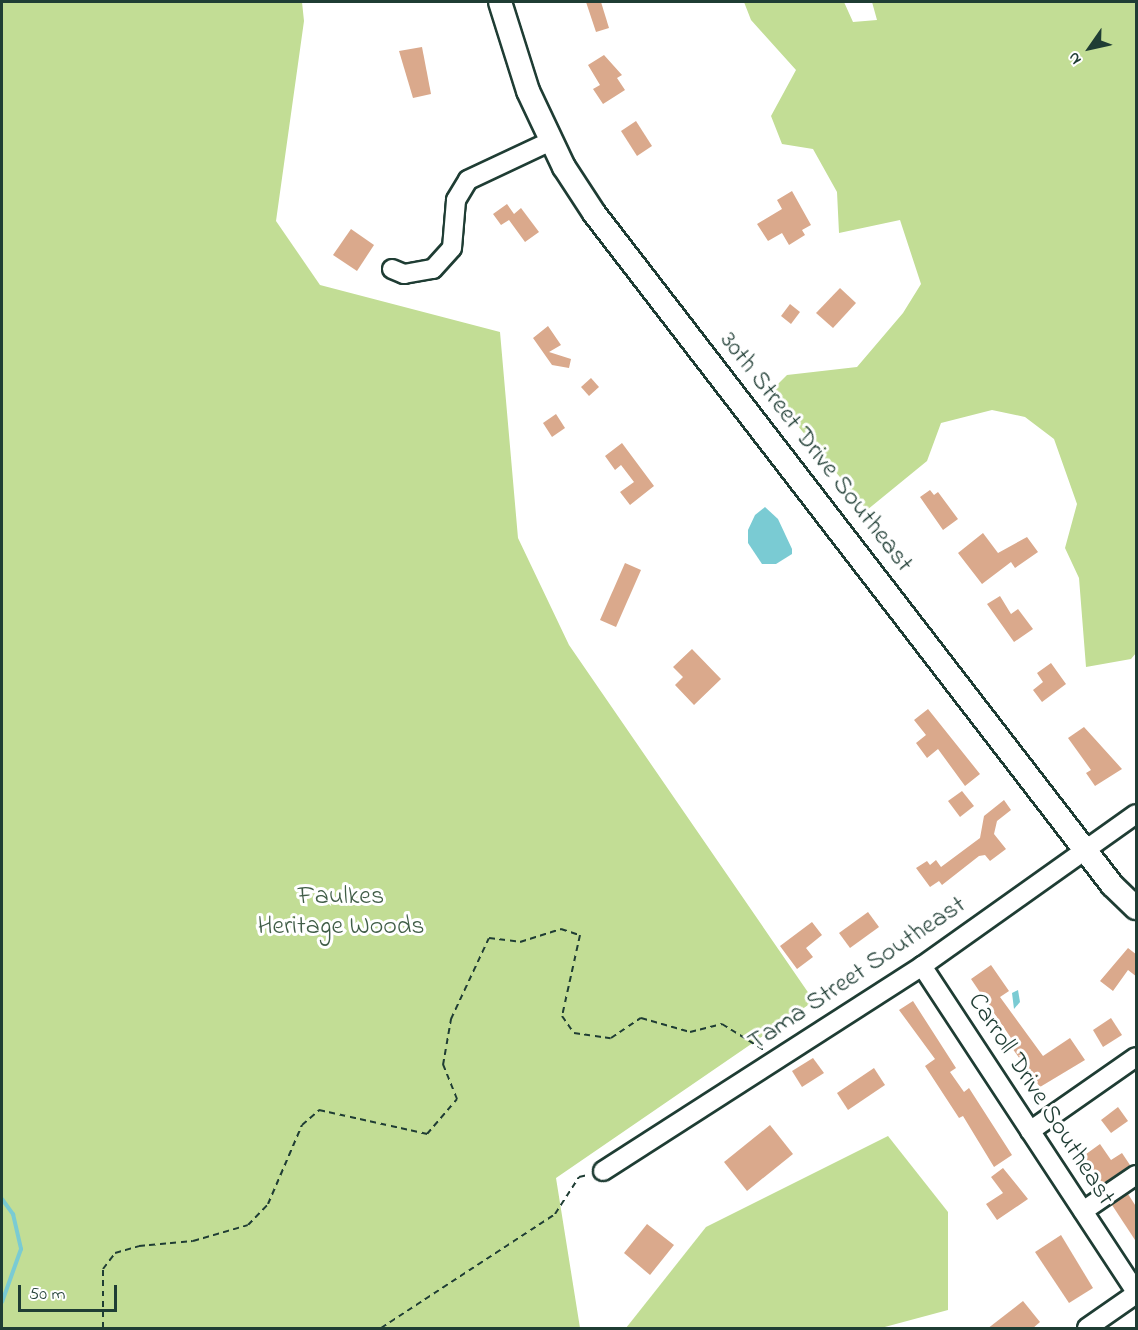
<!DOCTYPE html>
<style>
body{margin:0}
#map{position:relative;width:1138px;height:1330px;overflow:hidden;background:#fff;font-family:"Indie Flower",sans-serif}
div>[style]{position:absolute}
.green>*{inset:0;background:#c2dd95}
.water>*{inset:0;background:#7acbd3}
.stream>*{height:4px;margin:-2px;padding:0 2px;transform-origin:2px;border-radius:2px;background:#7acbd3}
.building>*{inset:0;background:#daa98c}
.path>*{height:2px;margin-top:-1px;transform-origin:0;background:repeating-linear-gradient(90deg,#1f3d34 0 6px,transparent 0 10.5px)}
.roads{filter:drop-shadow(2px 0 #1f3d34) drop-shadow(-2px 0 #1f3d34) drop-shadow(0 2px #1f3d34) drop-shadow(0 -2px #1f3d34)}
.minor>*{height:18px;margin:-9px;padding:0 9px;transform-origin:9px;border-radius:9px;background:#fff}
.major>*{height:22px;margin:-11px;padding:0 11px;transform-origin:11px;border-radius:11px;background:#fff}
span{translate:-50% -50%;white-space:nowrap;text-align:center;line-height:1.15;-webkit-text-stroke:6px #fff;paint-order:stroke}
.street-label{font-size:26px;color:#1f3d34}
.park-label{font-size:26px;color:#405d47}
.frame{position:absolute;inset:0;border:3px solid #1f3d34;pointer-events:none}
.north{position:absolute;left:1060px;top:18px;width:60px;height:60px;-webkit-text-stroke:4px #fff;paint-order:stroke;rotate:236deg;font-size:16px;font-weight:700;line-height:24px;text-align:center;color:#1f3d34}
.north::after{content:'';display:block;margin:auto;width:21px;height:27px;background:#1f3d34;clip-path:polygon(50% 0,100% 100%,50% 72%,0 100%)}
.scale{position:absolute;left:18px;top:1285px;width:99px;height:27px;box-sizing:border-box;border:3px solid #1f3d34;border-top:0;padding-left:8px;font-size:18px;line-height:21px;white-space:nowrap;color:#1f3d34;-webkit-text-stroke:4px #fff;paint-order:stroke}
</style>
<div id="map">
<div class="green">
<div style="clip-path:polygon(2px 2px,302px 2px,304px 21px,276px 221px,320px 285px,500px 332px,518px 538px,569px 645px,814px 1001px,556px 1178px,580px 1328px,2px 1328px)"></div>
<div style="clip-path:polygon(744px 2px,844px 2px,853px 22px,877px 20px,872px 2px,1136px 2px,1136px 653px,1131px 659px,1086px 667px,1079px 578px,1065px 548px,1077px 504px,1054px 439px,1025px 417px,992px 410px,941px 423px,927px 461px,867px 510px,770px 392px,787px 375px,857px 367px,903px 313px,921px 284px,900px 220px,839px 233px,837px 192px,813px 149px,782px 144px,771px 116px,796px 70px,751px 20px)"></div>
<div style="clip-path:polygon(888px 1136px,948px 1212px,948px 1310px,881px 1328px,626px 1328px,706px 1227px)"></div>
</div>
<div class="water">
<div style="clip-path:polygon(765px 507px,778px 519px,792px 549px,792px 554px,776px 564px,762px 564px,748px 543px,748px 530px,755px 515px)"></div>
<div style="clip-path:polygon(1018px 990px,1020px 1002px,1014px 1009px,1012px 993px)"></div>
</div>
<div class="stream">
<div style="left:2px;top:1199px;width:19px;rotate:54deg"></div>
<div style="left:13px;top:1214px;width:36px;rotate:77deg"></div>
<div style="left:21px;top:1249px;width:56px;rotate:109.7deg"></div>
</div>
<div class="building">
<div style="clip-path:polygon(586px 2px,601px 2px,609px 28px,596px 32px)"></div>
<div style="clip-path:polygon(422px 47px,431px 94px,413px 98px,399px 51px)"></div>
<div style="clip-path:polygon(604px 55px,622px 75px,617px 78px,625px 90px,603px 104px,593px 89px,600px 85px,588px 65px)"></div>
<div style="clip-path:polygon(636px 121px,652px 146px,637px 156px,621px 131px)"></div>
<div style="clip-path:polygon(792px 191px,811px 225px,802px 230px,805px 235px,789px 245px,782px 233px,768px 241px,757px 224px,782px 209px,777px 200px)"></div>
<div style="clip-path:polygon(507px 204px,514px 214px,521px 208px,539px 232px,525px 242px,509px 220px,501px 225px,493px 214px)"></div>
<div style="clip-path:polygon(351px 229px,374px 245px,357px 271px,333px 255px)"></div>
<div style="clip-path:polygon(840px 288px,856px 303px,833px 328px,816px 313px)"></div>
<div style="clip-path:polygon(790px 304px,800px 312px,791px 324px,781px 316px)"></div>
<div style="clip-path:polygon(548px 326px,561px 345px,549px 352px,571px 359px,569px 368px,552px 365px,533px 338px)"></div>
<div style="clip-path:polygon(591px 378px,599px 387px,589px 396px,581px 387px)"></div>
<div style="clip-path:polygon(556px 414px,565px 428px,552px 437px,543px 423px)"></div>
<div style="clip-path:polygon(622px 443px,654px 486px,630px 505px,620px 492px,634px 482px,621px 465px,615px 470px,605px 456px)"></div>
<div style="clip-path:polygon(930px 490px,934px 495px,938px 492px,958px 519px,943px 530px,920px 497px)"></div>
<div style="clip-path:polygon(983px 533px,998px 553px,1027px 537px,1038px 552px,1015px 568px,1011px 562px,982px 584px,958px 553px)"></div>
<div style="clip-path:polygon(625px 563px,641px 570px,616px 627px,600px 620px)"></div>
<div style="clip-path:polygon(1000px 596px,1011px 614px,1018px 609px,1033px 629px,1014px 642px,987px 604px)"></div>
<div style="clip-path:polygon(692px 649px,721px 679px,694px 705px,675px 685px,683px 677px,673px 667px)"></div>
<div style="clip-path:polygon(1051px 663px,1066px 684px,1042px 702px,1033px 690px,1043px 682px,1037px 673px)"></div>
<div style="clip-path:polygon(928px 709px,980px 774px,965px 786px,938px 749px,927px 758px,916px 743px,926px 735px,914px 720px)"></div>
<div style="clip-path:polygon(1084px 727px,1122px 769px,1095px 786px,1086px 773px,1091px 770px,1068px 738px)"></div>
<div style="clip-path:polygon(962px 791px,974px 806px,960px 817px,948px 801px)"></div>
<div style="clip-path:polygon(1004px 800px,1011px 810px,997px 821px,994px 834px,1006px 849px,990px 861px,985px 855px,979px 856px,942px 885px,939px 881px,930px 887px,916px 868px,927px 861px,930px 865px,936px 860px,941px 867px,980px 838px,984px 816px)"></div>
<div style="clip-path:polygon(868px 912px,879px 927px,850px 948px,839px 933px)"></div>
<div style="clip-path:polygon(812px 922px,822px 935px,806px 948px,813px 957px,797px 969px,780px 946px)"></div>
<div style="clip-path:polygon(1128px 948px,1137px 955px,1137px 977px,1128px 970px,1113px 991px,1100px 981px)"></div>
<div style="clip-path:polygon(991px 965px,1009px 991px,1000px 997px,1043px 1056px,1070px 1038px,1085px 1060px,1040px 1087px,1007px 1041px,1011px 1038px,971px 979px)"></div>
<div style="clip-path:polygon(913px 1001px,956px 1068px,950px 1072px,964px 1092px,969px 1088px,1012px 1155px,994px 1167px,963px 1116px,959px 1118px,925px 1066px,935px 1059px,899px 1010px)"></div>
<div style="clip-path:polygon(1111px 1018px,1122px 1035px,1103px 1047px,1093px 1030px)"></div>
<div style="clip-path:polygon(813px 1058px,824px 1073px,802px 1087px,792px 1071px)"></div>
<div style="clip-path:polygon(874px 1068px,885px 1085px,848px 1110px,837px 1093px)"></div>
<div style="clip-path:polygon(1118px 1107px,1128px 1121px,1111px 1133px,1101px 1120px)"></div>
<div style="clip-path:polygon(770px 1125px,793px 1154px,747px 1191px,724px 1162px)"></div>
<div style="clip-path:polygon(1100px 1144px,1111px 1160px,1122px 1153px,1130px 1165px,1101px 1185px,1082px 1157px)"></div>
<div style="clip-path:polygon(1003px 1168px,1028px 1199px,997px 1220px,986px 1204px,1003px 1193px,991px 1177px)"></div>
<div style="clip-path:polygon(1128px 1194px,1137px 1208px,1137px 1243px,1112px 1205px)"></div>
<div style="clip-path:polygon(647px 1224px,674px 1245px,650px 1275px,624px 1253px)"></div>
<div style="clip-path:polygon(1061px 1235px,1093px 1288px,1069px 1303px,1035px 1252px)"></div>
<div style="clip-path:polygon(1023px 1301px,1040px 1322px,1032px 1329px,987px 1329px)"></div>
</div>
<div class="path">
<div style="left:103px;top:1328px;width:59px;rotate:-90deg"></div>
<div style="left:103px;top:1269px;width:20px;rotate:-53deg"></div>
<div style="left:115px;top:1253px;width:25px;rotate:-16deg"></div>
<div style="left:139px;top:1246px;width:54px;rotate:-5.3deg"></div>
<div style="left:193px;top:1241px;width:57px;rotate:-16.2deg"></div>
<div style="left:248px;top:1225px;width:29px;rotate:-46deg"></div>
<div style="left:268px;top:1204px;width:86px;rotate:-66.7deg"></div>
<div style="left:302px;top:1125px;width:23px;rotate:-41deg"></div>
<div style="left:319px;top:1110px;width:111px;rotate:12.5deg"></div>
<div style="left:427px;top:1134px;width:46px;rotate:-49.4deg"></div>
<div style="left:457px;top:1099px;width:37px;rotate:-112deg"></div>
<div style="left:443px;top:1065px;width:47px;rotate:-80.1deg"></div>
<div style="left:451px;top:1019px;width:89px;rotate:-64.9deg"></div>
<div style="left:489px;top:938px;width:31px;rotate:7deg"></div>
<div style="left:520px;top:942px;width:43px;rotate:-17.6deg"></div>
<div style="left:561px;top:929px;width:20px;rotate:18deg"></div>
<div style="left:580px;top:935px;width:83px;rotate:102.5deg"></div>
<div style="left:562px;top:1016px;width:21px;rotate:55deg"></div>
<div style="left:574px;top:1033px;width:37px;rotate:8deg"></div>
<div style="left:611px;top:1038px;width:36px;rotate:-34deg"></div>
<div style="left:641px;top:1018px;width:51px;rotate:15.9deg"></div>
<div style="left:690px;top:1032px;width:33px;rotate:-14deg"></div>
<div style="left:722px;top:1024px;width:49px;rotate:31.8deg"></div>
<div style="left:381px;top:1328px;width:208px;rotate:-33.2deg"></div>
<div style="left:555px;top:1214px;width:44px;rotate:-57deg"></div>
<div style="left:579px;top:1177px;width:9px;rotate:-13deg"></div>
</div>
<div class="roads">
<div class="minor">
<div style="left:392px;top:269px;width:13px;rotate:23deg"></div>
<div style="left:404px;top:274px;width:29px;rotate:-10deg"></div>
<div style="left:433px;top:269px;width:28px;rotate:-48deg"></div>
<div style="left:452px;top:248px;width:48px;rotate:-85.2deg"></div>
<div style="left:456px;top:200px;width:23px;rotate:-59deg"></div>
<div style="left:468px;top:180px;width:92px;rotate:-25.2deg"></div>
<div style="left:922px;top:966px;width:390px;rotate:56.7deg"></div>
<div style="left:1030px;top:1131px;width:129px;rotate:-34.9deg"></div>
<div style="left:603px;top:1171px;width:379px;rotate:-32.7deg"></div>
<div style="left:922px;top:966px;width:262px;rotate:-35.4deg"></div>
<div style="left:1083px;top:1211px;width:64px;rotate:-34.2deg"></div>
<div style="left:1087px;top:1328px;width:60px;rotate:-34.8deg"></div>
</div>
<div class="major">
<div style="left:500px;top:2px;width:93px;rotate:72.5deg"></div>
<div style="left:528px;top:91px;width:84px;rotate:64.7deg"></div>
<div style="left:564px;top:167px;width:55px;rotate:56.9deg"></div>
<div style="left:594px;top:213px;width:848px;rotate:52.37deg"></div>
<div style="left:1112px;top:885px;width:33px;rotate:44deg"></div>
</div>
</div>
<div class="street-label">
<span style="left:815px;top:453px;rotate:52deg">30th Street Drive Southeast</span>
<span style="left:858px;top:975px;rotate:-34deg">Tama Street Southeast</span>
<span style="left:1040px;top:1100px;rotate:57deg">Carroll Drive Southeast</span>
</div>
<div class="park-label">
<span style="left:341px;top:913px">Faulkes<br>Heritage Woods</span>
</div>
<div class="frame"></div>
<div class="north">N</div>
<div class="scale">50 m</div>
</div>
